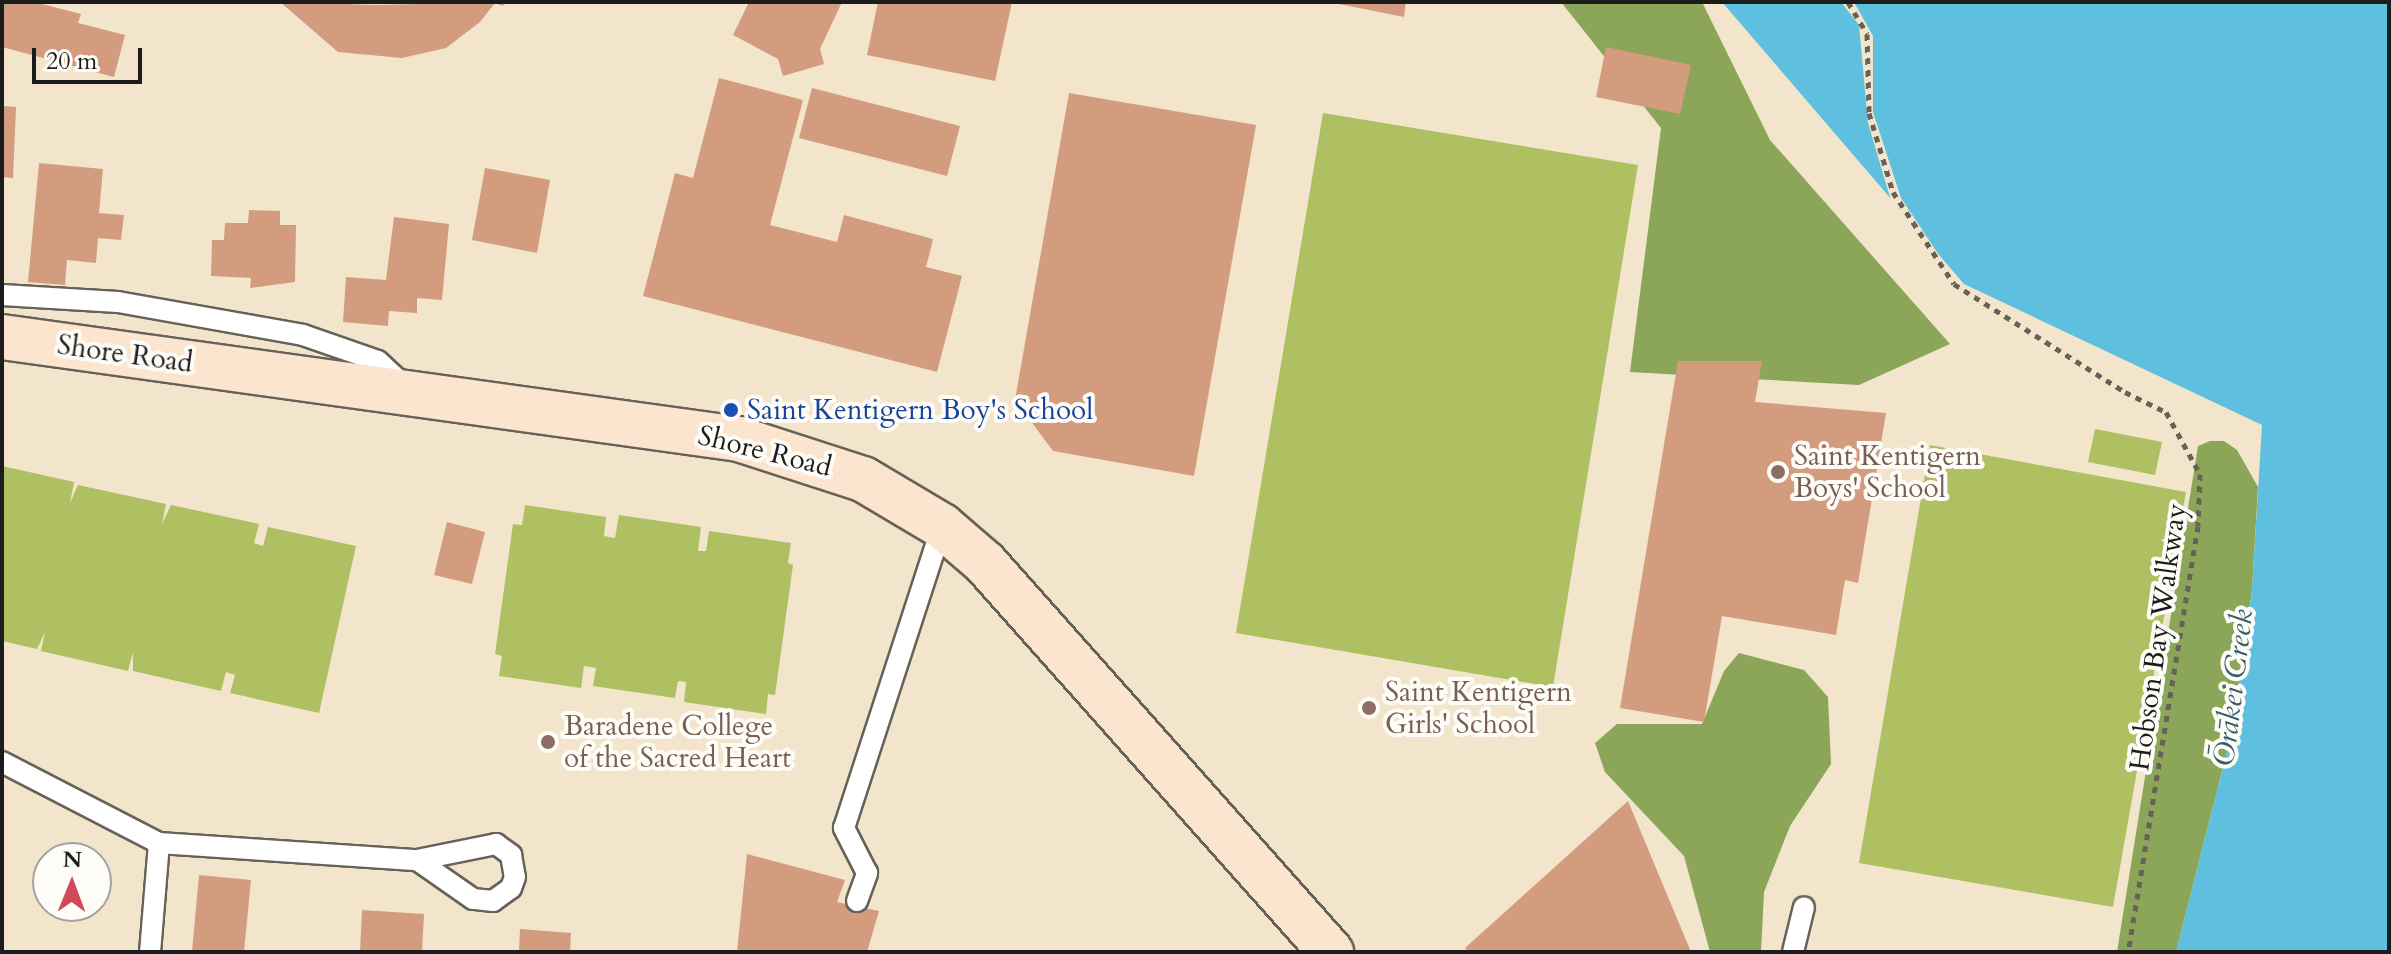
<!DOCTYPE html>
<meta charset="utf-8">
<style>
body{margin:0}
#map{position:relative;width:2391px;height:954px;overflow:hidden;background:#f2e5cb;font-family:Cardo,serif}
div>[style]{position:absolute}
.green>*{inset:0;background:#afc063}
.forest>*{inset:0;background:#8ba659}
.water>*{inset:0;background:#5fbfde}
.pier>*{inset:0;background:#f2e5cb}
.building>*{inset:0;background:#d39c7f}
.path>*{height:5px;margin-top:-2.5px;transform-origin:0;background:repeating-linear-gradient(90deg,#676259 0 6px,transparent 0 12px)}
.roads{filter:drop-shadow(2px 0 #676259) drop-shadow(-2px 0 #676259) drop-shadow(0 2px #676259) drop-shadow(0 -2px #676259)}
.service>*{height:20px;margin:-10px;padding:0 10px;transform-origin:10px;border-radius:10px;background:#fff}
.secondary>*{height:44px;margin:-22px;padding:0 22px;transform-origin:22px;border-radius:22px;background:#fce5cf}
.dots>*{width:22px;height:22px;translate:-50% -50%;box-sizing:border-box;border:4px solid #fdfcf7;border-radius:50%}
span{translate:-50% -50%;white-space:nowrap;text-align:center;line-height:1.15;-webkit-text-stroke:8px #fdfcf7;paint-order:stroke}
.street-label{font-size:28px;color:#1c1c1c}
.transit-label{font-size:28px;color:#164399}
.left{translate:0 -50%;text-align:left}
.education-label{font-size:28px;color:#785e54}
.water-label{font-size:30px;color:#375d6a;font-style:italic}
.frame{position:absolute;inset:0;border:4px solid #1c1c1c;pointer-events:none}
.north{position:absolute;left:32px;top:842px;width:80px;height:80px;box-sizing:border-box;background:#fdfcf7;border:2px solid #a3a29f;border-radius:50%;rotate:1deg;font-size:22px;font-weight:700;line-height:32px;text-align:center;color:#1c1c1c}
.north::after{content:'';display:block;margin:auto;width:28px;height:36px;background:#d1495b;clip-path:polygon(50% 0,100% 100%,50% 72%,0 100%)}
.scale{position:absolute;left:32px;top:48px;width:110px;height:36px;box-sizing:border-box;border:4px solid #1c1c1c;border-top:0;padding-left:10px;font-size:24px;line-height:28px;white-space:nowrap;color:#1c1c1c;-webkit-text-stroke:6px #fdfcf7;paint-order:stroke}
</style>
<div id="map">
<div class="green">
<div style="clip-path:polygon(1323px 113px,1638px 165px,1553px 687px,1236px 633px)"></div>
<div style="clip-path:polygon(2095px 429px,2162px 442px,2155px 475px,2088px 462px)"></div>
<div style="clip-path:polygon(1930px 445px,2186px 492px,2113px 907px,1859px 863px)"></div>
<div style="clip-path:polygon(2px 466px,74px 482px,70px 503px,78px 485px,166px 504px,162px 524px,171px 505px,259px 524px,254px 543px,263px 546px,268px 527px,356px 546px,319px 713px,230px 693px,235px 675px,226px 672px,221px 691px,133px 671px,133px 652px,128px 671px,41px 651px,45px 632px,37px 649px,2px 641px)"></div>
<div style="clip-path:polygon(525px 505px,606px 517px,604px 536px,615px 538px,619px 515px,701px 527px,698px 551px,706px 551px,709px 531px,791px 543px,788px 563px,793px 565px,775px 695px,768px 694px,766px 714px,684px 702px,686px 682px,678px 681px,675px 698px,593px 686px,596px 668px,584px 666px,581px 688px,499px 676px,502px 656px,495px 654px,513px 524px,522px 525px)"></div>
</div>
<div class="forest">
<div style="clip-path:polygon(1561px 2px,1702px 2px,1770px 140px,1950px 344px,1859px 385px,1630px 372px,1661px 128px)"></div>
<div style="clip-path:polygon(2210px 441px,2224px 441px,2237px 450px,2258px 487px,2252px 590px,2232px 732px,2176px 952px,2117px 952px,2198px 446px)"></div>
<div style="clip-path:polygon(1739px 653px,1804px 670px,1828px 697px,1831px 764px,1790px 826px,1764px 892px,1761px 952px,1710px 952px,1684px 856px,1605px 772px,1595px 743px,1617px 724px,1702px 724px,1724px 671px)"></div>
</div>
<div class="water">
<div style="clip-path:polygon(1722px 2px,2389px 2px,2389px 952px,2176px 952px,2232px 732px,2252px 590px,2262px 425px,1964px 284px)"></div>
</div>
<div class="pier">
<div style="clip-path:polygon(1841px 2px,1854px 2px,1873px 36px,1873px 112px,1901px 198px,1957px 282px,1892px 204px,1868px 123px,1859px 25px)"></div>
</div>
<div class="building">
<div style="clip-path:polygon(2px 2px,34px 2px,81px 14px,78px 23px,125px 35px,114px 77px,2px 47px)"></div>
<div style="clip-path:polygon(280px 2px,377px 5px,505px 2px,503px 6px,495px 3px,480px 22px,446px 48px,402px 58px,338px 52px)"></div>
<div style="clip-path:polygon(749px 2px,842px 2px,820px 49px,824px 64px,783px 76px,778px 59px,733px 35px)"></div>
<div style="clip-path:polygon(878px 2px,1012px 2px,995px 81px,867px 55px)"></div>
<div style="clip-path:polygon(1329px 2px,1406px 2px,1404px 17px)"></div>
<div style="clip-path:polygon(1606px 47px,1691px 65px,1680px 114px,1596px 97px)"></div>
<div style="clip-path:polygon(719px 78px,803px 100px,770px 225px,837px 242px,844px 215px,933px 239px,926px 267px,962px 276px,937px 372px,643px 296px,675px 173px,693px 178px)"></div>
<div style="clip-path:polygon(812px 88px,960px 126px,947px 176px,799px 138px)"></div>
<div style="clip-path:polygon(1069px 93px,1256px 125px,1194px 476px,1053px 451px,1015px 400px)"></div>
<div style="clip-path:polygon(2px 106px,16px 107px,13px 178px,2px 177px)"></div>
<div style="clip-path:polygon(39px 163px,103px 169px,99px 213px,124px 215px,121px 240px,98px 238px,96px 263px,67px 260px,65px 285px,28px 282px)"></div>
<div style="clip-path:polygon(485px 168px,550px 180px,537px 253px,472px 240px)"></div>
<div style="clip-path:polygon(249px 210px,280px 211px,280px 225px,296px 225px,295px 282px,250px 288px,251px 278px,211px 276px,212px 240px,224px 240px,225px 223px,248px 223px)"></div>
<div style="clip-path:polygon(394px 217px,449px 224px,442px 300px,417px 298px,417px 313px,389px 311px,388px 326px,343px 322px,346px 277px,386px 280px)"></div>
<div style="clip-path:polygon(1678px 361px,1762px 361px,1755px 402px,1886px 413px,1858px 583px,1845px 580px,1836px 635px,1722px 616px,1704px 722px,1620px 708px)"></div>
<div style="clip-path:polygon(447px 522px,485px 532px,472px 584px,434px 575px)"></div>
<div style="clip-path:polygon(1628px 801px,1691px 952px,1469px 952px,1465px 948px)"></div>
<div style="clip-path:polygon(747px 854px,845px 880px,837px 902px,879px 911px,867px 952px,737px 952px)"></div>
<div style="clip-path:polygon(199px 875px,251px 880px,244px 952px,192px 952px)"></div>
<div style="clip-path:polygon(362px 910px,424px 914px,422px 952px,360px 952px)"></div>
<div style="clip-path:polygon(520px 929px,571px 933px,570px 952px,519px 952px)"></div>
</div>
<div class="path">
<div style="left:1848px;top:2px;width:37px;rotate:59deg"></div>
<div style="left:1867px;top:34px;width:79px;rotate:88.5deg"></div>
<div style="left:1869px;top:113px;width:83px;rotate:73.1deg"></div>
<div style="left:1893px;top:192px;width:110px;rotate:56.5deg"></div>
<div style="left:1954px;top:284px;width:202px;rotate:32.3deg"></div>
<div style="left:2125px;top:392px;width:46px;rotate:26deg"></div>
<div style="left:2166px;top:412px;width:71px;rotate:61.3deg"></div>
<div style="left:2200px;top:474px;width:52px;rotate:92.2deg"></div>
<div style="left:2198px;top:526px;width:432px;rotate:99.3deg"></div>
</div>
<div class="roads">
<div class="service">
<div style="left:2px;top:295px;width:116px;rotate:3.5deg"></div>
<div style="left:118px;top:302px;width:188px;rotate:10.1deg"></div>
<div style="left:303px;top:335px;width:79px;rotate:19.1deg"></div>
<div style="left:378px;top:361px;width:37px;rotate:43deg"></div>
<div style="left:2px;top:762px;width:177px;rotate:27.3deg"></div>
<div style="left:159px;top:843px;width:109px;rotate:94.7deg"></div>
<div style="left:159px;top:843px;width:259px;rotate:3.8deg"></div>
<div style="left:496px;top:844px;width:19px;rotate:36deg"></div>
<div style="left:511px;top:855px;width:22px;rotate:80deg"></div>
<div style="left:515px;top:877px;width:12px;rotate:110deg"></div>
<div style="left:511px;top:888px;width:22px;rotate:144deg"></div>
<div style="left:493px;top:901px;width:20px;rotate:-174deg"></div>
<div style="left:473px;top:899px;width:68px;rotate:-145.1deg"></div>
<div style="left:417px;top:860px;width:81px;rotate:-11.4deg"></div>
<div style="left:857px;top:901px;width:30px;rotate:-70deg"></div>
<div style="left:867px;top:873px;width:51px;rotate:-117.1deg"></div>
<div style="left:844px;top:828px;width:318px;rotate:-72deg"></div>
<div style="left:1793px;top:952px;width:46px;rotate:-76.3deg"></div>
</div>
<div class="secondary">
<div style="left:2px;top:337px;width:744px;rotate:7.88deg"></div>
<div style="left:739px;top:439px;width:130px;rotate:17.9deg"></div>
<div style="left:863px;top:479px;width:92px;rotate:30.7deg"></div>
<div style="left:942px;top:526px;width:57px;rotate:40.7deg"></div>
<div style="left:985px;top:563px;width:521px;rotate:48.35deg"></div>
</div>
</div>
<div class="dots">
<div style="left:731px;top:410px;background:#1a4fb4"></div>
<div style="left:1778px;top:472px;background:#8d6e63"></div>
<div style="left:1369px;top:708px;background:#8d6e63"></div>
<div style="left:548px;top:742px;background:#8d6e63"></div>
</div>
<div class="street-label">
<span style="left:125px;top:354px;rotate:8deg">Shore Road</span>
<span style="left:765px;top:451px;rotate:14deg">Shore Road</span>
<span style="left:2158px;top:637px;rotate:-82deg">Hobson Bay Walkway</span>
</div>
<div class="transit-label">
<span class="left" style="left:747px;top:410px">Saint Kentigern Boy's School</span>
</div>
<div class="education-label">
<span class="left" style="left:1794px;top:472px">Saint Kentigern<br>Boys' School</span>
<span class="left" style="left:1385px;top:708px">Saint Kentigern<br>Girls' School</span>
<span class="left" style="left:564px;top:742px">Baradene College<br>of the Sacred Heart</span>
</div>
<div class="water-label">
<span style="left:2234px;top:688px;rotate:-83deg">Ōrākei Creek</span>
</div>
<div class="frame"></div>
<div class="north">N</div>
<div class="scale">20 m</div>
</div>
